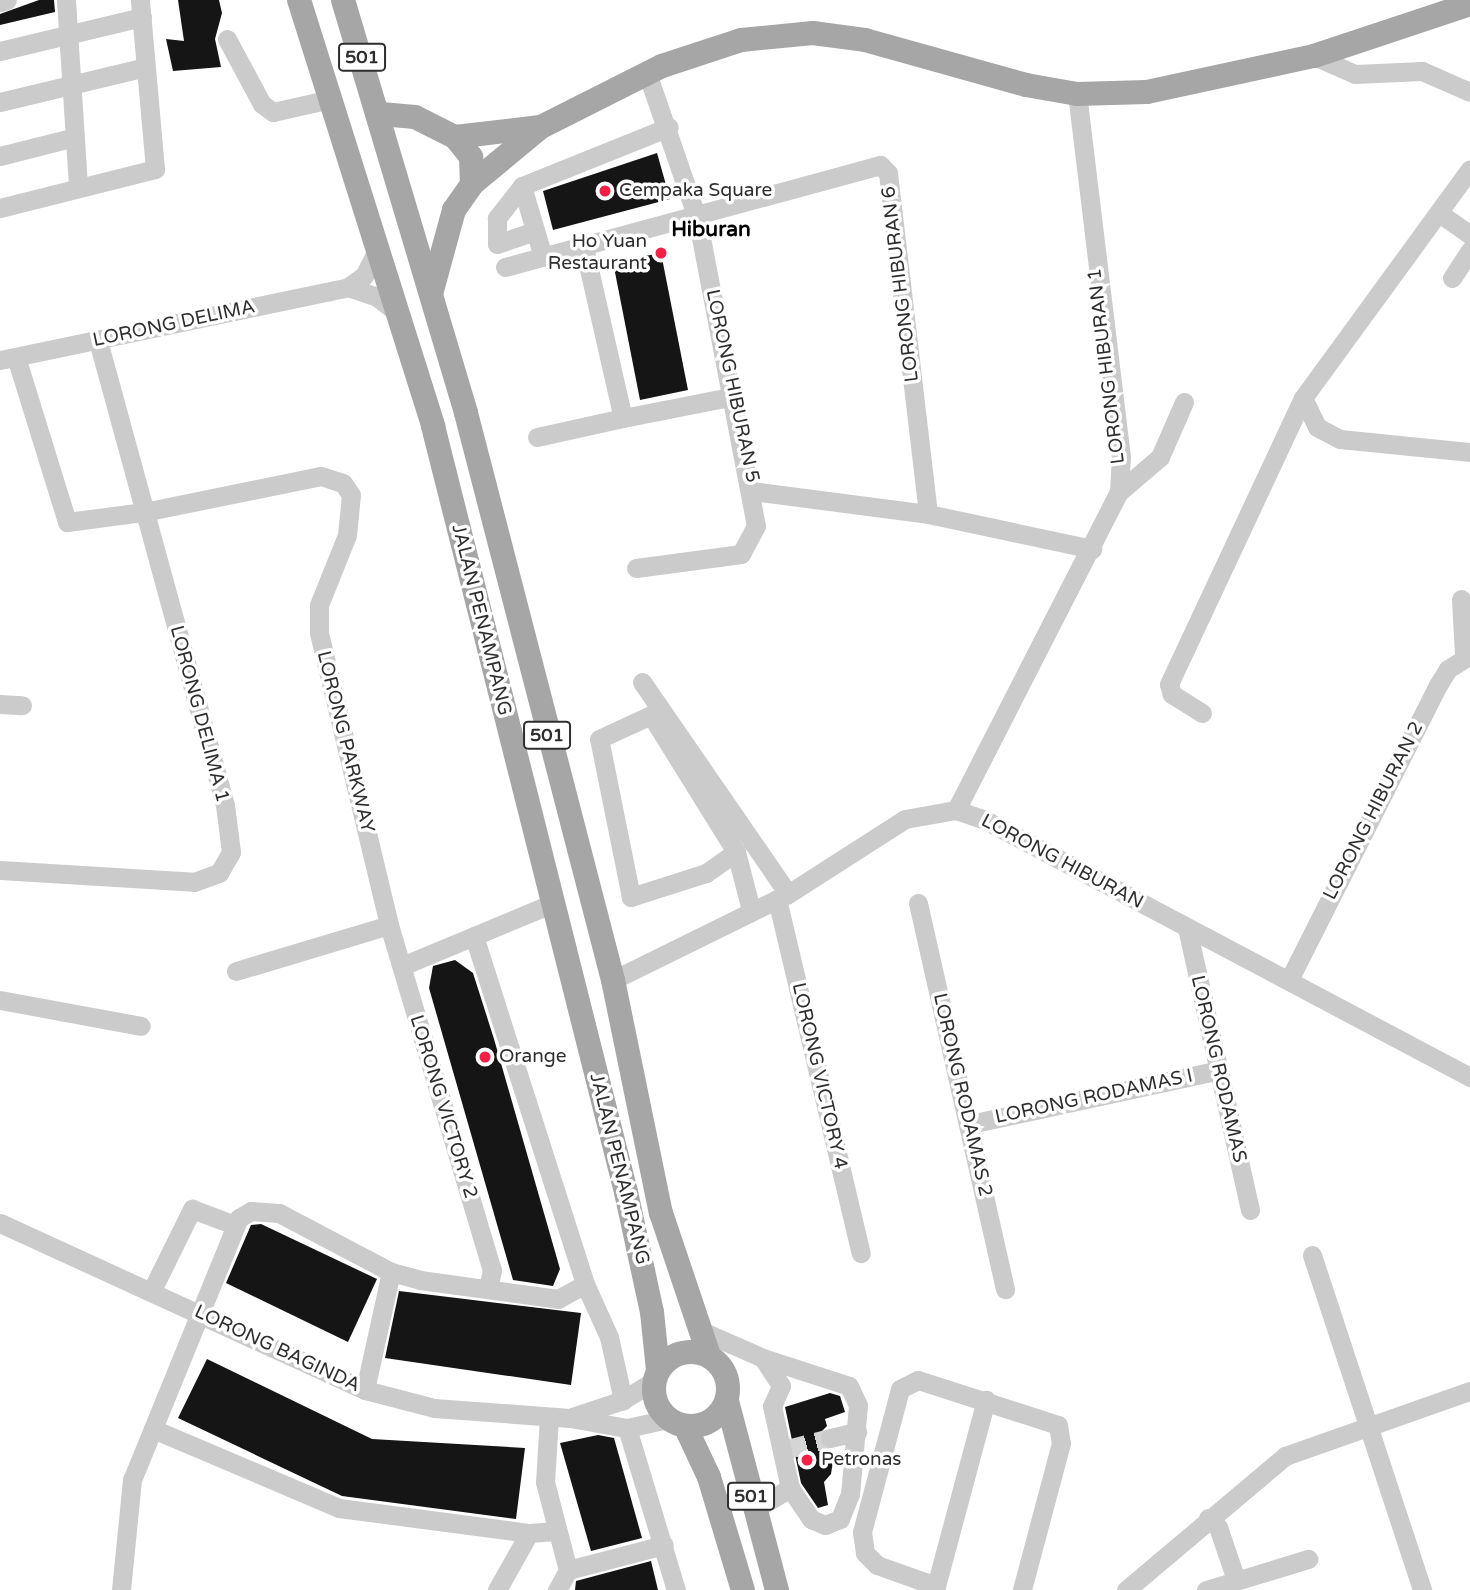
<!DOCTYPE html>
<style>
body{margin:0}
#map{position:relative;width:1470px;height:1590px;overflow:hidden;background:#fff;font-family:"Varela Round",sans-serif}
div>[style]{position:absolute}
.building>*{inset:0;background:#151515}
.minor-tunnel>*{height:19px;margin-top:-9.5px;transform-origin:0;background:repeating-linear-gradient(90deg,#d5d5d5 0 19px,transparent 0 29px)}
.minor>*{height:19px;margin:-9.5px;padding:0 9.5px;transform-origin:9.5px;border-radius:9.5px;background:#cbcbcb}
.major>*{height:24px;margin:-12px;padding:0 12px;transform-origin:12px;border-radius:12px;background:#a6a6a6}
.major>.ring{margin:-12px;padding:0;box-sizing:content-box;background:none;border:24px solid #a6a6a6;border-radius:50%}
.dots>*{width:19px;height:19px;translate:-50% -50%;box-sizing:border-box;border:4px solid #fff;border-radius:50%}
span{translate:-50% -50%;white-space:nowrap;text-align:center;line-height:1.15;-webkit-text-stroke:7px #fff;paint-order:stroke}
.shield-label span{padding:2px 5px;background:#fff;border:2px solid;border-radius:5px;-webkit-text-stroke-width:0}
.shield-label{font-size:18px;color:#2e2e2e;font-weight:700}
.poi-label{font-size:19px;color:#2e2e2e}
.left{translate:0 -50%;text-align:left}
.right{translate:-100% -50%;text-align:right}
.street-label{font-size:19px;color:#2e2e2e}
.neighbourhood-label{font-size:21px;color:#000;font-weight:700}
</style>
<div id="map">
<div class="building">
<div style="clip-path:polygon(39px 0,54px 0,55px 12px,0 25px,0 14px)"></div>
<div style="clip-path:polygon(178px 0,219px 0,222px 13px,215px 39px,221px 67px,173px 71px,166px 39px,184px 41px)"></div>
<div style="clip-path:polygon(657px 153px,670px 199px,553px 230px,543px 191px)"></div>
<div style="clip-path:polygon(661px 253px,688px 390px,640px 400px,613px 262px)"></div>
<div style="clip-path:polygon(455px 960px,473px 973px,494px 1039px,560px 1269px,553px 1286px,513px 1280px,429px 988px,433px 966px)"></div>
<div style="clip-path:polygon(261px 1224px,377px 1279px,348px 1342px,226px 1283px,251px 1225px)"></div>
<div style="clip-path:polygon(399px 1291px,581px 1313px,571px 1385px,385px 1358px)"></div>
<div style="clip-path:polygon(207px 1359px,372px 1439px,525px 1448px,516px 1519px,342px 1496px,178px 1418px)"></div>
<div style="clip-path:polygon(830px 1393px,840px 1396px,845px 1412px,825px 1419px,827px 1426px,818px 1435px,821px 1446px,834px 1455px,831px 1474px,824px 1482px,828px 1505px,818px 1508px,801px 1483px,785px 1407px)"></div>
<div style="clip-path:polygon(598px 1435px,614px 1438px,642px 1538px,591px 1551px,560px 1443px)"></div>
<div style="clip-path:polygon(651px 1561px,658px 1590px,575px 1590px,576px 1581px)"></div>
</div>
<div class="minor-tunnel">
<div style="left:788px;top:1449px;width:43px;rotate:-14.7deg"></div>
</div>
<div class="minor">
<div style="left:66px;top:0;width:188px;rotate:86.3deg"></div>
<div style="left:0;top:2px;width:7px;rotate:-16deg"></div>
<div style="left:227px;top:39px;width:74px;rotate:61.7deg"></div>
<div style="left:262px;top:104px;width:14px;rotate:36deg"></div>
<div style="left:273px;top:112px;width:58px;rotate:-12.8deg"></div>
<div style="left:0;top:51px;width:146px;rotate:-13.5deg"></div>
<div style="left:1314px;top:56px;width:45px;rotate:23.7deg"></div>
<div style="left:1355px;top:74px;width:67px;rotate:-2.6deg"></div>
<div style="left:1422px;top:71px;width:52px;rotate:23.6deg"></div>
<div style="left:0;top:102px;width:150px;rotate:-13.5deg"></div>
<div style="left:0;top:156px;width:77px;rotate:-14.2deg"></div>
<div style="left:522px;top:186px;width:41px;rotate:128deg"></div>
<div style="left:497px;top:218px;width:26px;rotate:90deg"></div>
<div style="left:497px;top:244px;width:40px;rotate:-18.9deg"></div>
<div style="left:0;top:208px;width:160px;rotate:-14.1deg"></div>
<div style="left:155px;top:169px;width:170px;rotate:-95.1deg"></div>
<div style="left:1439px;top:213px;width:38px;rotate:35deg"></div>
<div style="left:584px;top:247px;width:175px;rotate:77.2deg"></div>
<div style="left:623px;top:418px;width:114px;rotate:-11.1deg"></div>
<div style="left:543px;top:257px;width:74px;rotate:-106.5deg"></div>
<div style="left:522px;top:186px;width:158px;rotate:-21.9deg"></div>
<div style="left:505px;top:267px;width:389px;rotate:-15.2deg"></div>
<div style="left:880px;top:165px;width:11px;rotate:45deg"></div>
<div style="left:888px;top:173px;width:343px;rotate:83.3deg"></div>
<div style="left:1452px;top:278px;width:33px;rotate:-57deg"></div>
<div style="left:348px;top:287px;width:31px;rotate:19deg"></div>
<div style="left:377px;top:297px;width:28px;rotate:38deg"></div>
<div style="left:16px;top:357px;width:173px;rotate:72.8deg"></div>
<div style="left:67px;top:522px;width:78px;rotate:-7.4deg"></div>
<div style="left:144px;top:512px;width:181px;rotate:-11.5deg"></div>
<div style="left:321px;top:476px;width:23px;rotate:18deg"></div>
<div style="left:343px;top:483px;width:14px;rotate:56deg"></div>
<div style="left:351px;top:495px;width:40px;rotate:95.7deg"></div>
<div style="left:347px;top:535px;width:75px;rotate:111.8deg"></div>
<div style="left:319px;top:605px;width:28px;rotate:90deg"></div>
<div style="left:319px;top:633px;width:300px;rotate:76.5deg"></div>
<div style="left:389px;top:925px;width:360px;rotate:73.4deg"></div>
<div style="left:492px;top:1270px;width:19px;rotate:102deg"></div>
<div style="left:0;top:360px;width:356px;rotate:-11.8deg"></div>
<div style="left:348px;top:287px;width:19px;rotate:-35deg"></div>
<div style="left:364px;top:276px;width:33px;rotate:-63deg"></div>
<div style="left:1303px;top:398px;width:32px;rotate:64deg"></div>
<div style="left:1317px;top:427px;width:26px;rotate:28deg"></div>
<div style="left:1340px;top:439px;width:131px;rotate:5.7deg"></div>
<div style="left:537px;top:437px;width:88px;rotate:-12.5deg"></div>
<div style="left:752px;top:491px;width:177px;rotate:7.4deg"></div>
<div style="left:928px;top:514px;width:168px;rotate:12deg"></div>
<div style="left:1119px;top:492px;width:54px;rotate:-40.5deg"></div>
<div style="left:1160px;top:457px;width:60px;rotate:-66.4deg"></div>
<div style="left:636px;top:568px;width:106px;rotate:-7.6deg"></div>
<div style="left:741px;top:554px;width:32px;rotate:-62deg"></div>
<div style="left:756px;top:526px;width:314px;rotate:-100.8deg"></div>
<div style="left:697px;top:218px;width:153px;rotate:-109deg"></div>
<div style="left:1461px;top:599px;width:56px;rotate:86.9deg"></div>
<div style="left:642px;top:682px;width:257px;rotate:55.4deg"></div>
<div style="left:0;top:704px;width:22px;rotate:3deg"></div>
<div style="left:1202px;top:713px;width:36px;rotate:-148deg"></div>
<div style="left:1172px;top:694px;width:10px;rotate:-107deg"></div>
<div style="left:1169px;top:684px;width:316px;rotate:-64.9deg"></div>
<div style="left:1303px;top:398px;width:283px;rotate:-53.9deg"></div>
<div style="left:651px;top:715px;width:161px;rotate:58.2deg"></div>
<div style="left:736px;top:852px;width:37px;rotate:145deg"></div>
<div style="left:706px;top:873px;width:79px;rotate:162.3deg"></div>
<div style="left:631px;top:897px;width:161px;rotate:-101.4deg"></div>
<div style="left:599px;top:739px;width:57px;rotate:-24.8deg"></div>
<div style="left:956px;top:810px;width:357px;rotate:-62.9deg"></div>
<div style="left:1119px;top:492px;width:35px;rotate:-87deg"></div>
<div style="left:1121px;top:457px;width:366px;rotate:-96.9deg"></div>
<div style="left:736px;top:852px;width:60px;rotate:75.5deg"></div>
<div style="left:0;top:870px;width:194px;rotate:3.5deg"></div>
<div style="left:194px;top:882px;width:27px;rotate:-20deg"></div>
<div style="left:219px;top:873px;width:24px;rotate:-60deg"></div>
<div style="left:231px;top:852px;width:47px;rotate:-97.3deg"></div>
<div style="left:225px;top:805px;width:482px;rotate:-105.3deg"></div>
<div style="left:777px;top:899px;width:364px;rotate:76.7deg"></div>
<div style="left:918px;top:903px;width:396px;rotate:77.3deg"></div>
<div style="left:1187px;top:928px;width:289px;rotate:77.4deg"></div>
<div style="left:474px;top:936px;width:365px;rotate:72.3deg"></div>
<div style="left:585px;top:1284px;width:58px;rotate:65.6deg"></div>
<div style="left:609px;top:1337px;width:65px;rotate:77.5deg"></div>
<div style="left:402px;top:966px;width:161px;rotate:-22.6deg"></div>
<div style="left:236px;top:971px;width:160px;rotate:-16.7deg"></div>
<div style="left:1290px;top:978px;width:328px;rotate:-63.2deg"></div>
<div style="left:1438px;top:685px;width:19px;rotate:-58deg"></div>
<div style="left:1448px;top:669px;width:26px;rotate:-32deg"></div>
<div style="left:613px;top:980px;width:195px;rotate:-26.2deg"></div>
<div style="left:788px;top:894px;width:139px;rotate:-32.7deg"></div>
<div style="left:905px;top:819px;width:52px;rotate:-10deg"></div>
<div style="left:956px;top:810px;width:31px;rotate:19deg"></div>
<div style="left:985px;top:820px;width:549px;rotate:27.92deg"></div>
<div style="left:0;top:1000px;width:143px;rotate:10.4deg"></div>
<div style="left:970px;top:1124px;width:255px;rotate:-12.2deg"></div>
<div style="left:0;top:1223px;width:401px;rotate:24.6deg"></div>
<div style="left:365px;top:1390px;width:71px;rotate:14.6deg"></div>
<div style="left:434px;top:1408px;width:136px;rotate:4.2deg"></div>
<div style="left:570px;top:1418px;width:58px;rotate:10deg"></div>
<div style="left:627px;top:1428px;width:42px;rotate:-12.4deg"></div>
<div style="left:1312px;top:1255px;width:353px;rotate:71.8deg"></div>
<div style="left:151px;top:1292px;width:93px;rotate:-63.7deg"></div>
<div style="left:192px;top:1209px;width:46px;rotate:20.4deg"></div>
<div style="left:706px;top:1333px;width:62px;rotate:23.7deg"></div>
<div style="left:763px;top:1358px;width:33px;rotate:57deg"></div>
<div style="left:781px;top:1386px;width:22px;rotate:114deg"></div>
<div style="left:772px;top:1406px;width:84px;rotate:77.6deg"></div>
<div style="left:790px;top:1488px;width:41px;rotate:149deg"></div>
<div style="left:763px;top:1358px;width:90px;rotate:18deg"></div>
<div style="left:849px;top:1386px;width:21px;rotate:65deg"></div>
<div style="left:858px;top:1405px;width:89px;rotate:95.1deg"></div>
<div style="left:850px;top:1494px;width:27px;rotate:112deg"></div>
<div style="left:840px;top:1519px;width:16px;rotate:158deg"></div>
<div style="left:825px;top:1525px;width:15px;rotate:-157deg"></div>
<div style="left:811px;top:1519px;width:37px;rotate:-124deg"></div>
<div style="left:365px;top:1390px;width:121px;rotate:-77.6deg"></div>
<div style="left:549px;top:1417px;width:65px;rotate:93.5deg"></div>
<div style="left:545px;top:1482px;width:91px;rotate:75.4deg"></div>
<div style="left:572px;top:1417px;width:54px;rotate:-18.4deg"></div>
<div style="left:623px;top:1400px;width:36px;rotate:-32deg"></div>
<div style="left:627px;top:1428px;width:169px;rotate:73.2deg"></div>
<div style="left:153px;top:1429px;width:202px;rotate:23deg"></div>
<div style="left:339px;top:1508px;width:192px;rotate:7.5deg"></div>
<div style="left:529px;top:1533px;width:28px;rotate:-4deg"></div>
<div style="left:830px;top:1438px;width:28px;rotate:-13deg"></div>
<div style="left:1208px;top:1518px;width:13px;rotate:42deg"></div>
<div style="left:1218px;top:1527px;width:56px;rotate:71.2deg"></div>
<div style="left:936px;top:1586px;width:63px;rotate:-160.4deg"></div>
<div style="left:877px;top:1565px;width:17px;rotate:-135deg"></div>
<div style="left:865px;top:1553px;width:21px;rotate:-98deg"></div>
<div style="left:862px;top:1532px;width:148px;rotate:-75.1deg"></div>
<div style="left:900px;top:1389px;width:20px;rotate:-27deg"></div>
<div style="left:918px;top:1380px;width:147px;rotate:17.8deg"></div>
<div style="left:1058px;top:1425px;width:18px;rotate:81deg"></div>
<div style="left:1061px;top:1443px;width:152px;rotate:104.9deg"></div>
<div style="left:121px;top:1590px;width:111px;rotate:-84.3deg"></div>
<div style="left:132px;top:1480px;width:283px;rotate:-67.8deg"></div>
<div style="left:239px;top:1218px;width:14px;rotate:-30deg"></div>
<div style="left:251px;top:1211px;width:28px;rotate:4deg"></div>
<div style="left:279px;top:1213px;width:127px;rotate:27.8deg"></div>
<div style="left:391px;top:1272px;width:30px;rotate:15deg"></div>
<div style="left:420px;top:1280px;width:139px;rotate:7.8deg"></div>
<div style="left:558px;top:1299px;width:31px;rotate:-29deg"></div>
<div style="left:497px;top:1590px;width:65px;rotate:-60.7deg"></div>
<div style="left:557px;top:1590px;width:23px;rotate:-61deg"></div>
<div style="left:568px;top:1570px;width:99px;rotate:-14.6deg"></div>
<div style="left:935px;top:1590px;width:197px;rotate:-75deg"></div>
<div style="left:1126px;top:1590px;width:208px;rotate:-40.1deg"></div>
<div style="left:1285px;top:1456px;width:196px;rotate:-19.4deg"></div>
<div style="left:1206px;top:1590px;width:107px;rotate:-16.9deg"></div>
</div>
<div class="major">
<div style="left:299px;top:0;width:447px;rotate:72.5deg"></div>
<div style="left:433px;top:426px;width:790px;rotate:75.86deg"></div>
<div style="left:626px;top:1192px;width:123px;rotate:77.8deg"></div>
<div style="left:652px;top:1312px;width:58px;rotate:84.1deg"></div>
<div style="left:343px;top:0;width:431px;rotate:73.4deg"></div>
<div style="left:466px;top:413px;width:586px;rotate:75.47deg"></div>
<div style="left:613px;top:980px;width:238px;rotate:78.4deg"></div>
<div style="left:661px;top:1213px;width:151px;rotate:71.4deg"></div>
<div style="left:381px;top:114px;width:34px;rotate:5deg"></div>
<div style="left:415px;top:117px;width:45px;rotate:26.6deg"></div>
<div style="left:455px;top:137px;width:86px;rotate:-6.7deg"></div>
<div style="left:455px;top:137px;width:26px;rotate:51deg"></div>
<div style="left:471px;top:157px;width:27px;rotate:88deg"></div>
<div style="left:431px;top:294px;width:87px;rotate:-74.7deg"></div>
<div style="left:454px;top:210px;width:32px;rotate:-55deg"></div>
<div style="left:472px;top:184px;width:89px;rotate:-39.6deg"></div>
<div style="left:541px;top:127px;width:136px;rotate:-26.8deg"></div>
<div style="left:662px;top:66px;width:83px;rotate:-18.2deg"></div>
<div style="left:741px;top:40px;width:72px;rotate:-5.6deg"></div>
<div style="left:813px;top:33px;width:52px;rotate:7.7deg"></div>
<div style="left:865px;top:40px;width:167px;rotate:15.6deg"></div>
<div style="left:1026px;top:85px;width:52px;rotate:10deg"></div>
<div style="left:1077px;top:94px;width:70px;rotate:-1.6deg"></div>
<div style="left:1147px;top:92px;width:171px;rotate:-12.2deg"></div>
<div style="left:1314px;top:56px;width:164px;rotate:-18.4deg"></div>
<div class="ring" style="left:654px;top:1352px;width:50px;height:50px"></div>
<div style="left:727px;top:1401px;width:196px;rotate:75.2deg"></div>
<div style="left:685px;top:1426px;width:56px;rotate:64.8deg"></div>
<div style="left:709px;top:1477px;width:118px;rotate:73.3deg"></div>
</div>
<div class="dots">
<div style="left:605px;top:191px;background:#f71e45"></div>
<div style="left:661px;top:253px;background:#f71e45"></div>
<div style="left:485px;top:1057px;background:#f71e45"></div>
<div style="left:807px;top:1460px;background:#f71e45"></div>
</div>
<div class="shield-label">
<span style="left:362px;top:57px">501</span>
<span style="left:547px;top:735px">501</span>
<span style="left:751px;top:1496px">501</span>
</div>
<div class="poi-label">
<span class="left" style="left:619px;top:191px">Cempaka Square</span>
<span class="right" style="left:647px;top:253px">Ho Yuan<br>Restaurant</span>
<span class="left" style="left:499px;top:1057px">Orange</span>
<span class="left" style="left:821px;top:1460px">Petronas</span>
</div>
<div class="street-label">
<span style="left:901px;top:284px;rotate:-97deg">LORONG HIBURAN 6</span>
<span style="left:174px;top:324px;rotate:-12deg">LORONG DELIMA</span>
<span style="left:1107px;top:366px;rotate:-97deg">LORONG HIBURAN 1</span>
<span style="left:732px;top:386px;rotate:78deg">LORONG HIBURAN 5</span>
<span style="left:481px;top:620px;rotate:76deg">JALAN PENAMPANG</span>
<span style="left:199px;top:714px;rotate:75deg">LORONG DELIMA 1</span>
<span style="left:345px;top:742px;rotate:76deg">LORONG PARKWAY</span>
<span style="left:1374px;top:811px;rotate:-63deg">LORONG HIBURAN 2</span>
<span style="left:1062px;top:862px;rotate:28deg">LORONG HIBURAN</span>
<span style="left:1218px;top:1069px;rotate:77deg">LORONG RODAMAS</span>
<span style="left:819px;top:1076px;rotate:77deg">LORONG VICTORY 4</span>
<span style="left:962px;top:1095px;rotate:77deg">LORONG RODAMAS 2</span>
<span style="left:1094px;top:1097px;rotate:-12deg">LORONG RODAMAS I</span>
<span style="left:443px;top:1107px;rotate:73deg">LORONG VICTORY 2</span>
<span style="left:619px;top:1169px;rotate:76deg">JALAN PENAMPANG</span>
<span style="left:277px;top:1349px;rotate:25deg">LORONG BAGINDA</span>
</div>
<div class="neighbourhood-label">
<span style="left:711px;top:230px">Hiburan</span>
</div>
</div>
